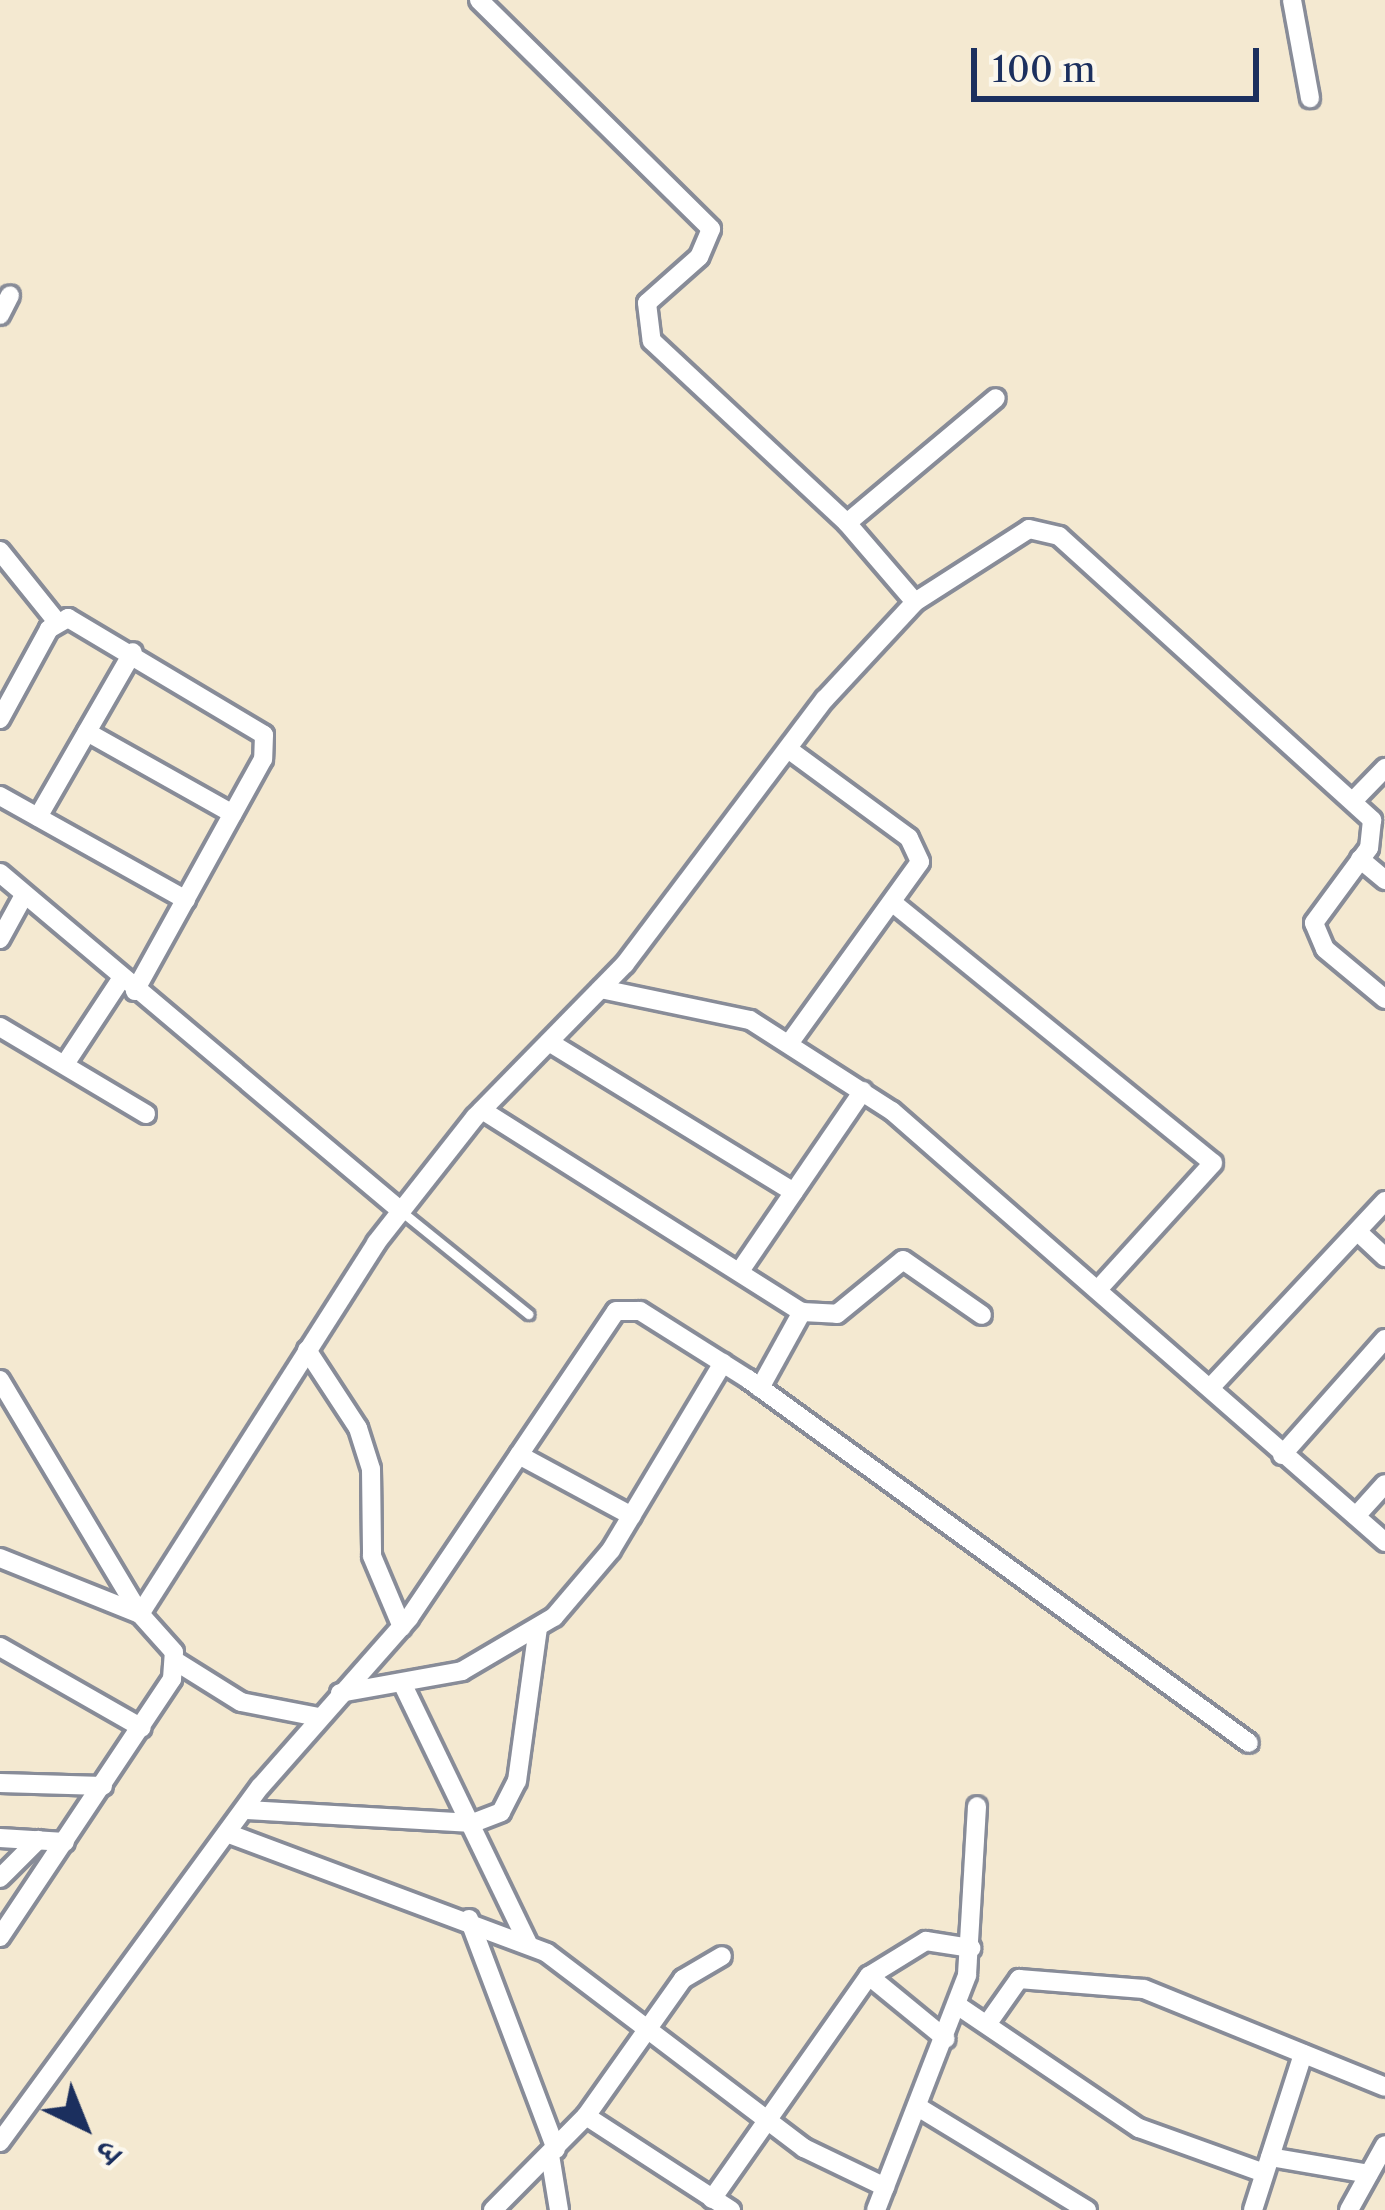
<!DOCTYPE html>
<meta charset="utf-8">
<style>
body{margin:0}
#map{position:relative;width:1385px;height:2210px;overflow:hidden;background:#f4e9d1;font-family:"Libre Caslon Text","Noto Serif Devanagari",serif}
div>[style]{position:absolute}
.roads{filter:drop-shadow(3px 0 #888c98) drop-shadow(-3px 0 #888c98) drop-shadow(0 3px #888c98) drop-shadow(0 -3px #888c98)}
.service>*{height:9px;margin:-4.5px;padding:0 4.5px;transform-origin:4.5px;border-radius:4.5px;background:#fff}
.minor>*{height:18px;margin:-9px;padding:0 9px;transform-origin:9px;border-radius:9px;background:#fff}
span{translate:-50% -50%;white-space:nowrap;text-align:center;line-height:1.15;-webkit-text-stroke:10px #fbf7ec;paint-order:stroke}
.north{position:absolute;left:24px;top:2066px;width:120px;height:120px;-webkit-text-stroke:9px #fbf7ec;paint-order:stroke;rotate:137deg;font-size:33px;font-weight:700;line-height:48px;text-align:center;color:#1b2f5e}
.north::after{content:'';display:block;margin:auto;width:42px;height:54px;background:#1b2f5e;clip-path:polygon(50% 0,100% 100%,50% 72%,0 100%)}
.scale{position:absolute;left:971px;top:48px;width:288px;height:54px;box-sizing:border-box;border:6px solid #1b2f5e;border-top:0;padding-left:15px;font-size:36px;line-height:42px;white-space:nowrap;color:#1b2f5e;-webkit-text-stroke:9px #fbf7ec;paint-order:stroke}
</style>
<div id="map">
<div class="roads">
<div class="service">
<div style="left:401px;top:1211px;width:164px;rotate:39deg"></div>
</div>
<div class="minor">
<div style="left:479px;top:0;width:326px;rotate:44.6deg"></div>
<div style="left:711px;top:229px;width:30px;rotate:113deg"></div>
<div style="left:699px;top:257px;width:69px;rotate:138.5deg"></div>
<div style="left:647px;top:303px;width:38px;rotate:83deg"></div>
<div style="left:652px;top:341px;width:267px;rotate:43deg"></div>
<div style="left:847px;top:523px;width:104px;rotate:49.3deg"></div>
<div style="left:1292px;top:0;width:100px;rotate:79.6deg"></div>
<div style="left:0;top:315px;width:22px;rotate:-63deg"></div>
<div style="left:847px;top:523px;width:194px;rotate:-40deg"></div>
<div style="left:0;top:551px;width:91px;rotate:51.2deg"></div>
<div style="left:0;top:719px;width:102px;rotate:-61.4deg"></div>
<div style="left:49px;top:629px;width:22px;rotate:-30deg"></div>
<div style="left:68px;top:618px;width:228px;rotate:30.8deg"></div>
<div style="left:264px;top:735px;width:24px;rotate:92deg"></div>
<div style="left:263px;top:759px;width:265px;rotate:118.9deg"></div>
<div style="left:87px;top:732px;width:167px;rotate:29.3deg"></div>
<div style="left:788px;top:749px;width:150px;rotate:36.3deg"></div>
<div style="left:909px;top:838px;width:26px;rotate:65deg"></div>
<div style="left:920px;top:862px;width:221px;rotate:125.8deg"></div>
<div style="left:0;top:796px;width:213px;rotate:29.2deg"></div>
<div style="left:1354px;top:800px;width:45px;rotate:-45.9deg"></div>
<div style="left:38px;top:817px;width:190px;rotate:-60.1deg"></div>
<div style="left:1360px;top:859px;width:33px;rotate:40deg"></div>
<div style="left:0;top:873px;width:524px;rotate:40.13deg"></div>
<div style="left:893px;top:903px;width:412px;rotate:39.1deg"></div>
<div style="left:1213px;top:1163px;width:166px;rotate:132.3deg"></div>
<div style="left:0;top:939px;width:48px;rotate:-61.3deg"></div>
<div style="left:601px;top:989px;width:152px;rotate:11.8deg"></div>
<div style="left:750px;top:1020px;width:169px;rotate:32.7deg"></div>
<div style="left:892px;top:1111px;width:655px;rotate:41.16deg"></div>
<div style="left:0;top:1027px;width:170px;rotate:30.8deg"></div>
<div style="left:549px;top:1042px;width:287px;rotate:31.5deg"></div>
<div style="left:65px;top:1064px;width:102px;rotate:-56.6deg"></div>
<div style="left:482px;top:1110px;width:378px;rotate:32.3deg"></div>
<div style="left:802px;top:1312px;width:35px;rotate:3deg"></div>
<div style="left:837px;top:1314px;width:85px;rotate:-39.3deg"></div>
<div style="left:903px;top:1260px;width:96px;rotate:34.8deg"></div>
<div style="left:1358px;top:1232px;width:37px;rotate:43deg"></div>
<div style="left:740px;top:1271px;width:218px;rotate:-55.7deg"></div>
<div style="left:307px;top:1350px;width:93px;rotate:56.8deg"></div>
<div style="left:358px;top:1428px;width:43px;rotate:72.4deg"></div>
<div style="left:371px;top:1469px;width:87px;rotate:89.3deg"></div>
<div style="left:372px;top:1556px;width:77px;rotate:67.1deg"></div>
<div style="left:0;top:1380px;width:273px;rotate:59.1deg"></div>
<div style="left:760px;top:1388px;width:87px;rotate:-61.1deg"></div>
<div style="left:1210px;top:1388px;width:256px;rotate:-46.9deg"></div>
<div style="left:519px;top:1455px;width:128px;rotate:28.4deg"></div>
<div style="left:1282px;top:1455px;width:155px;rotate:-48.4deg"></div>
<div style="left:1356px;top:1516px;width:43px;rotate:-47.8deg"></div>
<div style="left:0;top:1558px;width:151px;rotate:21.8deg"></div>
<div style="left:0;top:1647px;width:163px;rotate:29.7deg"></div>
<div style="left:177px;top:1662px;width:75px;rotate:32deg"></div>
<div style="left:241px;top:1702px;width:78px;rotate:11deg"></div>
<div style="left:403px;top:1685px;width:288px;rotate:64.2deg"></div>
<div style="left:340px;top:1693px;width:124px;rotate:-10.2deg"></div>
<div style="left:462px;top:1671px;width:107px;rotate:-30.4deg"></div>
<div style="left:554px;top:1617px;width:88px;rotate:-49.6deg"></div>
<div style="left:611px;top:1550px;width:218px;rotate:-59.1deg"></div>
<div style="left:0;top:1783px;width:103px;rotate:1.7deg"></div>
<div style="left:247px;top:1810px;width:226px;rotate:3.3deg"></div>
<div style="left:473px;top:1823px;width:30px;rotate:-21deg"></div>
<div style="left:501px;top:1812px;width:35px;rotate:-63deg"></div>
<div style="left:517px;top:1781px;width:154px;rotate:-82.2deg"></div>
<div style="left:232px;top:1835px;width:336px;rotate:20.5deg"></div>
<div style="left:547px;top:1953px;width:323px;rotate:37.2deg"></div>
<div style="left:804px;top:2148px;width:90px;rotate:25.7deg"></div>
<div style="left:0;top:1838px;width:65px;rotate:3.5deg"></div>
<div style="left:0;top:1878px;width:54px;rotate:-45deg"></div>
<div style="left:469px;top:1919px;width:246px;rotate:69.3deg"></div>
<div style="left:0;top:1937px;width:310px;rotate:-56.3deg"></div>
<div style="left:172px;top:1679px;width:27px;rotate:-86deg"></div>
<div style="left:174px;top:1652px;width:51px;rotate:-131.8deg"></div>
<div style="left:140px;top:1614px;width:440px;rotate:-57.5deg"></div>
<div style="left:376px;top:1243px;width:160px;rotate:-51.8deg"></div>
<div style="left:475px;top:1117px;width:214px;rotate:-45.6deg"></div>
<div style="left:625px;top:964px;width:332px;rotate:-53deg"></div>
<div style="left:825px;top:699px;width:132px;rotate:-47.1deg"></div>
<div style="left:915px;top:602px;width:135px;rotate:-32.6deg"></div>
<div style="left:1029px;top:529px;width:31px;rotate:13deg"></div>
<div style="left:1059px;top:536px;width:423px;rotate:42.2deg"></div>
<div style="left:1372px;top:820px;width:28px;rotate:96deg"></div>
<div style="left:1369px;top:848px;width:93px;rotate:126.3deg"></div>
<div style="left:1314px;top:923px;width:28px;rotate:67deg"></div>
<div style="left:1325px;top:949px;width:78px;rotate:39.8deg"></div>
<div style="left:869px;top:1976px;width:99px;rotate:39.3deg"></div>
<div style="left:957px;top:2005px;width:220px;rotate:34.1deg"></div>
<div style="left:1139px;top:2128px;width:133px;rotate:19.8deg"></div>
<div style="left:988px;top:2023px;width:54px;rotate:-54.8deg"></div>
<div style="left:1019px;top:1979px;width:125px;rotate:4.6deg"></div>
<div style="left:1144px;top:1989px;width:260px;rotate:22.1deg"></div>
<div style="left:918px;top:2107px;width:198px;rotate:31.4deg"></div>
<div style="left:586px;top:2116px;width:173px;rotate:33deg"></div>
<div style="left:0;top:2142px;width:441px;rotate:-53.8deg"></div>
<div style="left:261px;top:1786px;width:224px;rotate:-48.6deg"></div>
<div style="left:409px;top:1618px;width:370px;rotate:-56deg"></div>
<div style="left:616px;top:1311px;width:24px"></div>
<div style="left:640px;top:1311px;width:128px;rotate:32.2deg"></div>
<div style="left:748px;top:1379px;width:619px;rotate:36deg"></div>
<div style="left:550px;top:2155px;width:56px;rotate:80.7deg"></div>
<div style="left:1270px;top:2157px;width:100px;rotate:9.7deg"></div>
<div style="left:712px;top:2199px;width:273px;rotate:-54.9deg"></div>
<div style="left:869px;top:1976px;width:67px;rotate:-31.6deg"></div>
<div style="left:926px;top:1941px;width:46px;rotate:8.8deg"></div>
<div style="left:493px;top:2210px;width:132px;rotate:-45.3deg"></div>
<div style="left:586px;top:2116px;width:168px;rotate:-54.7deg"></div>
<div style="left:683px;top:1979px;width:45px;rotate:-30.5deg"></div>
<div style="left:876px;top:2210px;width:252px;rotate:-68.8deg"></div>
<div style="left:967px;top:1975px;width:169px;rotate:-86.6deg"></div>
<div style="left:1253px;top:2210px;width:164px;rotate:-72.2deg"></div>
<div style="left:1349px;top:2210px;width:74px;rotate:-61deg"></div>
</div>
</div>
<div class="north">उ</div>
<div class="scale">100 m</div>
</div>
